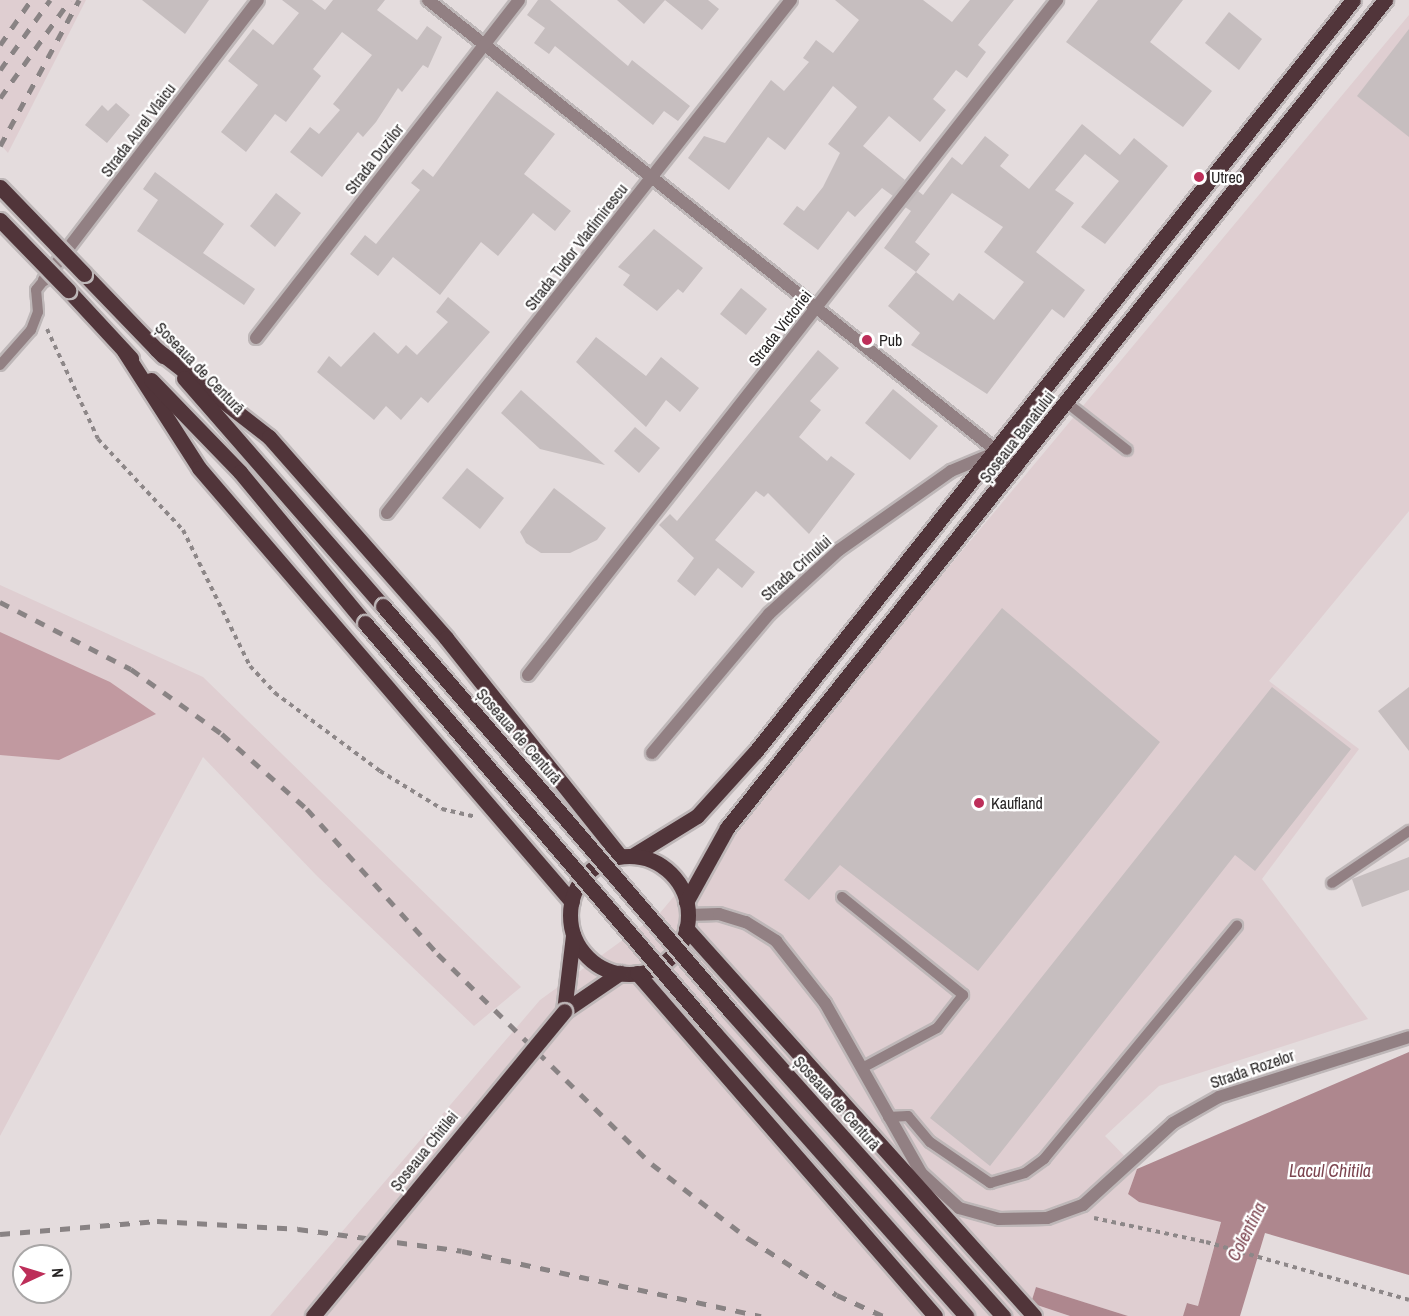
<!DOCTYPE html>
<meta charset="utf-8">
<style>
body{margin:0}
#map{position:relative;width:1409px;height:1316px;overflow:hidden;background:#e4dcdd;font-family:"Archivo Narrow",sans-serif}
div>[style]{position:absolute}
.built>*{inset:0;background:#dfced1}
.forest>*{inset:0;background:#c199a0}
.water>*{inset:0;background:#ae878e}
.building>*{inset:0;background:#c6bebf}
.path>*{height:4px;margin-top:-2px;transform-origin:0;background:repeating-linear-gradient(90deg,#8d8788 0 4.5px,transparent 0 9px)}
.roads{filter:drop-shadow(2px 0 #beb7b8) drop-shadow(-2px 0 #beb7b8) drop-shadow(0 2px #beb7b8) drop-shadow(0 -2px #beb7b8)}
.lane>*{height:10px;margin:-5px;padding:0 5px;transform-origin:5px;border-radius:5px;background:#928083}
.street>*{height:12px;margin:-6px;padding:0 6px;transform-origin:6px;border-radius:6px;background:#928083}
.primary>*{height:15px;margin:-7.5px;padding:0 7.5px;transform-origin:7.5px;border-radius:7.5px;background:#51353a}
.primary>.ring{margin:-7.5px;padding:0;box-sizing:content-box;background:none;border:15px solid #51353a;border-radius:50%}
.rail>*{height:4.5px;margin-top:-2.25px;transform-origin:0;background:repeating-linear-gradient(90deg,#898384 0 10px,transparent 0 20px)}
.bridges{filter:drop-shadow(2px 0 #beb7b8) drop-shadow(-2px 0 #beb7b8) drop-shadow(0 2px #beb7b8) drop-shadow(0 -2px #beb7b8)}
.primary-bridge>*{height:15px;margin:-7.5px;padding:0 7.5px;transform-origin:7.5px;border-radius:7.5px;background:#51353a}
.dots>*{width:16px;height:16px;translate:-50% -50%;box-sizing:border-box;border:3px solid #fff;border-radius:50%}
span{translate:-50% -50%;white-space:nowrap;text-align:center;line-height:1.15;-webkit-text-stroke:4.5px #fff;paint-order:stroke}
.street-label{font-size:16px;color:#272424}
.poi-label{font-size:16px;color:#272424}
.left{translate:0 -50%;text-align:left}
.water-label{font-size:18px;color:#7c444f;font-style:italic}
.north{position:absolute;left:12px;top:1244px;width:60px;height:60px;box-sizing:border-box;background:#fff;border:2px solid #a9a7a7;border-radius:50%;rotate:86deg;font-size:16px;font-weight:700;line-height:24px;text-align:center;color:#272424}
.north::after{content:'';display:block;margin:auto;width:21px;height:27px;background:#bd2e59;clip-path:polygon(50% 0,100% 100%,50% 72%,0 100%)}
</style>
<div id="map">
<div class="built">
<div style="clip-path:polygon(0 0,86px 0,8px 153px,0 144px)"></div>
<div style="clip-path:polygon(1409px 15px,1409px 511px,1269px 681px,1359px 749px,1262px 879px,1368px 1019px,1159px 1086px,1105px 1136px,1137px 1169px,1128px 1194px,1139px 1202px,1221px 1221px,1198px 1306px,1188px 1303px,1183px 1316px,1128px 1316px,1036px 1287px,1031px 1303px,1070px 1316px,270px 1316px,540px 1000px,660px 913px)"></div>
<div style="clip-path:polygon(0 585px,203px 677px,521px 987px,474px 1026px,317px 876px,203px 757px,0 1136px)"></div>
</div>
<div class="forest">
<div style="clip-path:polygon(0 632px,110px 682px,156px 714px,59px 760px,0 755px)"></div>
</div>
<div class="water">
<div style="clip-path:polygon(1409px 1052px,1409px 1275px,1265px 1233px,1240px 1316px,1183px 1316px,1187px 1303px,1198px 1306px,1221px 1222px,1139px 1202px,1128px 1194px,1137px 1169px)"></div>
<div style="clip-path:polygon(1036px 1287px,1128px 1316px,1070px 1316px,1031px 1303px)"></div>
</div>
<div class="building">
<div style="clip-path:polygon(142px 0,209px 0,185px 34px)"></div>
<div style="clip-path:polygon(282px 0,312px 0,325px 10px,333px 0,385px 0,377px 10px,417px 40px,427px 26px,442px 37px,428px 68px,423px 65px,402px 92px,398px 88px,376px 122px,363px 137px,358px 132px,322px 177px,290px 152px,310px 127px,319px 134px,340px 110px,333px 104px,372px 55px,342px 32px,313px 69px,321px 76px,286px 122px,275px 114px,246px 152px,221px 132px,258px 85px,228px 61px,253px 29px,273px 45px,299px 13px)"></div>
<div style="clip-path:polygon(538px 0,550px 0,628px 66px,632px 60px,690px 106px,678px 121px,664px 111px,653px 125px,555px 46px,549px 54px,534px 43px,545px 28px,527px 15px)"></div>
<div style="clip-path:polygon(617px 0,708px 0,719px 9px,702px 30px,665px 0,644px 24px)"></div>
<div style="clip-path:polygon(835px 0,923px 0,952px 22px,970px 0,1014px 0,978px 45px,986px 52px,967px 78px,956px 70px,933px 99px,946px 110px,920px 142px,889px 116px,863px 146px,905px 180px,893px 196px,882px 188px,855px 217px,848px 211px,818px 250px,783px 224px,797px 206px,804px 211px,823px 187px,840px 153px,828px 144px,857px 107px,833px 86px,785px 150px,768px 137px,729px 190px,688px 158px,704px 136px,725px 143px,771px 80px,784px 91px,809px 62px,803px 58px,816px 40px,833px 53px,859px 20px)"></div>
<div style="clip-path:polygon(1098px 0,1183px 0,1150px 42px,1212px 91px,1183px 127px,1066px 42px)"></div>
<div style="clip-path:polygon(1229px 12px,1262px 39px,1239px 70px,1205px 43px)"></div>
<div style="clip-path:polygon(1409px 29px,1409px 137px,1357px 96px)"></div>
<div style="clip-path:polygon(497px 91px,555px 134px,524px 174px,571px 211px,555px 231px,533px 213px,498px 256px,481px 242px,440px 295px,393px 257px,378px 276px,350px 254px,365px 235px,376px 244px,420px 190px,411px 183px,423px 169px,433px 177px)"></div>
<div style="clip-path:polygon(116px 103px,130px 115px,107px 143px,85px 125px,102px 105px,108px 111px)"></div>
<div style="clip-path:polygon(evenodd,1082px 124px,1120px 155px,1134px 138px,1168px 166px,1105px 244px,1081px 227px,1119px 181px,1085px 154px,1055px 190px,1074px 203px,1036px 252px,1085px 290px,1064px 318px,1052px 309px,987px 394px,911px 345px,920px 333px,888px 306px,916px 272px,884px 248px,911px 211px,905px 207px,918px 191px,923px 195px,952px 157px,962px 165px,985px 136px,1009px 155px,1000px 166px,1029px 189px,1082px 124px,952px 193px,1003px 227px,984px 252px,1024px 282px,994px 320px,959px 293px,953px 301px,916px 272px,930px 254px,915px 242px,952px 193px)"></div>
<div style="clip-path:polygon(155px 172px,224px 224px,203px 253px,255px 289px,244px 305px,137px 231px,158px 200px,143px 189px)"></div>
<div style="clip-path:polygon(276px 193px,301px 213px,275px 247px,250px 226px)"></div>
<div style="clip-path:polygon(654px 229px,703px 268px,683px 293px,678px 289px,657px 311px,623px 285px,630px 275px,618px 267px)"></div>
<div style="clip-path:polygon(741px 288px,767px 309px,746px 335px,720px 314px)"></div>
<div style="clip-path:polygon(448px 297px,490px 332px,428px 403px,421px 397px,401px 420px,386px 406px,374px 420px,317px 372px,329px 356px,341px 367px,374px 332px,398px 354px,406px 345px,417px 355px,448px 322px,436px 312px)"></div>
<div style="clip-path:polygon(596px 337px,646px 376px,661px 357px,699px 388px,680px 412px,666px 400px,646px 427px,576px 362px)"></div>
<div style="clip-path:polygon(818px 350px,839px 368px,810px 401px,821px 410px,799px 437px,827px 461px,831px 456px,855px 474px,809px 534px,768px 493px,764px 497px,756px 491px,715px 540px,755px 572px,742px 588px,718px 568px,695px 596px,677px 581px,694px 558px,659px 525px,670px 514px,677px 521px)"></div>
<div style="clip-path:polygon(893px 389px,938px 426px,910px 460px,865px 423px)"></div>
<div style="clip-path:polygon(521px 390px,605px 465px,540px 449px,501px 413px)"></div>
<div style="clip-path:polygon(635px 427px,660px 448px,639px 473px,614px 451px)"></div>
<div style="clip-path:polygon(467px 468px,504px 498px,480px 529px,442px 498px)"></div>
<div style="clip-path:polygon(554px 488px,606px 528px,597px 540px,570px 553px,541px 553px,526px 543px,520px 532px)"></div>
<div style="clip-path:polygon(1002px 608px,1160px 742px,978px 971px,840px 865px,809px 900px,784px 880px)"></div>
<div style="clip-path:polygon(1272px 687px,1351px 749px,1255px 871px,1235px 855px,990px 1166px,930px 1118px)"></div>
<div style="clip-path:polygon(1409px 687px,1409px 751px,1378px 711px)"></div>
<div style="clip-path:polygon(1409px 857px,1409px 890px,1362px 907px,1352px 879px)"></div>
</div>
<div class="path">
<div style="left:47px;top:329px;width:121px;rotate:65.1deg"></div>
<div style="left:98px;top:439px;width:125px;rotate:47deg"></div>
<div style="left:183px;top:530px;width:152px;rotate:63.8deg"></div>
<div style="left:250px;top:666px;width:37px;rotate:47deg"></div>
<div style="left:275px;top:693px;width:131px;rotate:36.6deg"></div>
<div style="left:380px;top:771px;width:73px;rotate:31.5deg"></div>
<div style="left:442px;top:809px;width:32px;rotate:13deg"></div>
<div style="left:1094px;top:1218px;width:115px;rotate:12.1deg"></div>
<div style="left:1206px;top:1242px;width:211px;rotate:15.9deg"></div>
</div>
<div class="roads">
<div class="lane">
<div style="left:0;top:365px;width:47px;rotate:-48.5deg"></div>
<div style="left:31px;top:330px;width:19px;rotate:-69deg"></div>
<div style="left:38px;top:312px;width:22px;rotate:-95deg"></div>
<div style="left:36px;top:290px;width:13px;rotate:-51deg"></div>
<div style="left:1067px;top:403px;width:76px;rotate:38.1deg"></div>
<div style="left:1332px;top:883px;width:93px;rotate:-34deg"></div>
<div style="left:842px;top:897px;width:156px;rotate:39deg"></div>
<div style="left:963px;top:995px;width:42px;rotate:128.2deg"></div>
<div style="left:937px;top:1028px;width:83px;rotate:151.9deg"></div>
<div style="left:888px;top:1117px;width:20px;rotate:-3deg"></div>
<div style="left:908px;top:1116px;width:34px;rotate:50deg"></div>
<div style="left:930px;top:1142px;width:73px;rotate:34.3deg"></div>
<div style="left:990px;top:1183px;width:36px;rotate:-16deg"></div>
<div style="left:1025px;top:1173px;width:24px;rotate:-36deg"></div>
<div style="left:1044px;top:1159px;width:303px;rotate:-50.4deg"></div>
</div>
<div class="street">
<div style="left:428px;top:0;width:752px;rotate:38.41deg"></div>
<div style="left:44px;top:280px;width:352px;rotate:-52.6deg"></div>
<div style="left:256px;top:338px;width:428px;rotate:-52.1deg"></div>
<div style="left:387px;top:513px;width:653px;rotate:-51.78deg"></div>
<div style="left:528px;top:675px;width:858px;rotate:-51.91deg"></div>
<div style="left:652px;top:753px;width:182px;rotate:-49.9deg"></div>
<div style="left:769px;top:614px;width:95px;rotate:-42.4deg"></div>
<div style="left:839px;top:550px;width:137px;rotate:-35.2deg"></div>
<div style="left:951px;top:471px;width:44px;rotate:-22.5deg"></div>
<div style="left:688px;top:915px;width:31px;rotate:-2deg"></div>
<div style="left:719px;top:914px;width:28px;rotate:17deg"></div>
<div style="left:746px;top:922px;width:36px;rotate:32deg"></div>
<div style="left:776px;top:941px;width:79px;rotate:51.7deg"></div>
<div style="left:825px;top:1003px;width:195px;rotate:60.5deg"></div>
<div style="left:921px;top:1173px;width:52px;rotate:42.6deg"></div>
<div style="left:959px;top:1208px;width:41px;rotate:15.4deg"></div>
<div style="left:999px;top:1219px;width:48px;rotate:-1.2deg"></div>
<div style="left:1047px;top:1218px;width:38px;rotate:-20deg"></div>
<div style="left:1083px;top:1205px;width:122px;rotate:-42.3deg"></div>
<div style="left:1173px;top:1123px;width:53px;rotate:-29.5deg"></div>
<div style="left:1219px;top:1097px;width:199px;rotate:-17.5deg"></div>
</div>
<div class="primary">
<div style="left:84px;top:274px;width:114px;rotate:46.1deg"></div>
<div style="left:68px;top:290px;width:93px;rotate:47.2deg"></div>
<div style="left:156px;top:349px;width:143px;rotate:37.9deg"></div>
<div style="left:269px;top:437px;width:268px;rotate:48.6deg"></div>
<div style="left:446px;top:638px;width:279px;rotate:51.4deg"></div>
<div style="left:124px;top:351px;width:139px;rotate:57.3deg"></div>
<div style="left:199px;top:468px;width:572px;rotate:49.32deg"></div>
<div style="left:184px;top:378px;width:303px;rotate:48.9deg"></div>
<div style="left:151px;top:380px;width:128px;rotate:45.9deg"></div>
<div style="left:240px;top:472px;width:196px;rotate:50.4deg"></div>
<div style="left:632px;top:856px;width:76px;rotate:-31.6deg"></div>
<div style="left:697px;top:816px;width:88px;rotate:-47.8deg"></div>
<div style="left:756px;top:751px;width:959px;rotate:-51.52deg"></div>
<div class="ring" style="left:570px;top:856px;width:103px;height:103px"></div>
<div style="left:686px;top:902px;width:85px;rotate:-61deg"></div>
<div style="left:727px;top:828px;width:1058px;rotate:-51.53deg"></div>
<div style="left:686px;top:928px;width:521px;rotate:48.11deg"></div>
<div style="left:637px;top:973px;width:454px;rotate:49deg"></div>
<div style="left:564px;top:1011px;width:77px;rotate:-83.2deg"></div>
<div style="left:564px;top:1011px;width:68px;rotate:-34.2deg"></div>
</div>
</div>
<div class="rail">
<div style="left:0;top:45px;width:55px;rotate:-55.4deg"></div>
<div style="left:0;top:70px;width:86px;rotate:-54.5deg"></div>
<div style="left:0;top:98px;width:120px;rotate:-54.5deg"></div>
<div style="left:0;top:146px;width:166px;rotate:-61.6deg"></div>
<div style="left:0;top:602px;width:147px;rotate:27.1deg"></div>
<div style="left:131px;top:669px;width:112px;rotate:35.5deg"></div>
<div style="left:222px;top:734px;width:113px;rotate:41.4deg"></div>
<div style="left:307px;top:809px;width:195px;rotate:47.9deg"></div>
<div style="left:438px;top:954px;width:300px;rotate:44.5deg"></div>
<div style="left:652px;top:1164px;width:123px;rotate:37.7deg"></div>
<div style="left:749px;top:1239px;width:104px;rotate:32.5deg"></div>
<div style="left:837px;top:1295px;width:51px;rotate:24.5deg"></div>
<div style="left:0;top:1234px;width:158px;rotate:-4.7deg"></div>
<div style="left:157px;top:1221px;width:141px;rotate:3.2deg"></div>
<div style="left:298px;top:1229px;width:165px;rotate:7.6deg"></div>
<div style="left:462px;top:1251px;width:306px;rotate:12.3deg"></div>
</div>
<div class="bridges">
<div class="primary-bridge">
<div style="left:0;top:187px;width:121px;rotate:46deg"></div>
<div style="left:0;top:220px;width:98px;rotate:45.8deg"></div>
<div style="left:383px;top:606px;width:536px;rotate:49.39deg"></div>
<div style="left:732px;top:1013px;width:407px;rotate:48.2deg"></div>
<div style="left:365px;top:623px;width:538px;rotate:49.53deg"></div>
<div style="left:714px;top:1032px;width:380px;rotate:48.4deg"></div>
<div style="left:313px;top:1316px;width:395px;rotate:-50.5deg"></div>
</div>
</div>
<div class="dots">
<div style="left:1199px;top:177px;background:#bd2e59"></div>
<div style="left:867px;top:340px;background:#bd2e59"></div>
<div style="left:979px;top:803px;background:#bd2e59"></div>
</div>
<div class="street-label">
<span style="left:138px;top:130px;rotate:-53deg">Strada Aurel Vlaicu</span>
<span style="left:374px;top:159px;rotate:-52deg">Strada Duzilor</span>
<span style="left:576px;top:247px;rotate:-52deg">Strada Tudor Vladimirescu</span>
<span style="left:780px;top:328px;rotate:-52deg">Strada Victoriei</span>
<span style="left:200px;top:368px;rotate:46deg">Șoseaua de Centură</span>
<span style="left:1017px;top:437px;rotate:-52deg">Șoseaua Banatului</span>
<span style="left:796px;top:568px;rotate:-42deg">Strada Crinului</span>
<span style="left:519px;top:736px;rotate:49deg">Șoseaua de Centură</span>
<span style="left:1252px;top:1069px;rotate:-19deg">Strada Rozelor</span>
<span style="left:837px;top:1103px;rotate:48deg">Șoseaua de Centură</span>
<span style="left:424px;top:1151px;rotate:-51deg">Șoseaua Chitilei</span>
</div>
<div class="poi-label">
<span class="left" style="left:1211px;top:177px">Utrec</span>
<span class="left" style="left:879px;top:340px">Pub</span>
<span class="left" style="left:991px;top:803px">Kaufland</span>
</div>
<div class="water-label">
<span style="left:1330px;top:1171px">Lacul Chitila</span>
<span style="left:1247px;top:1232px;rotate:-63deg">Colentina</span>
</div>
<div class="north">N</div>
</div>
